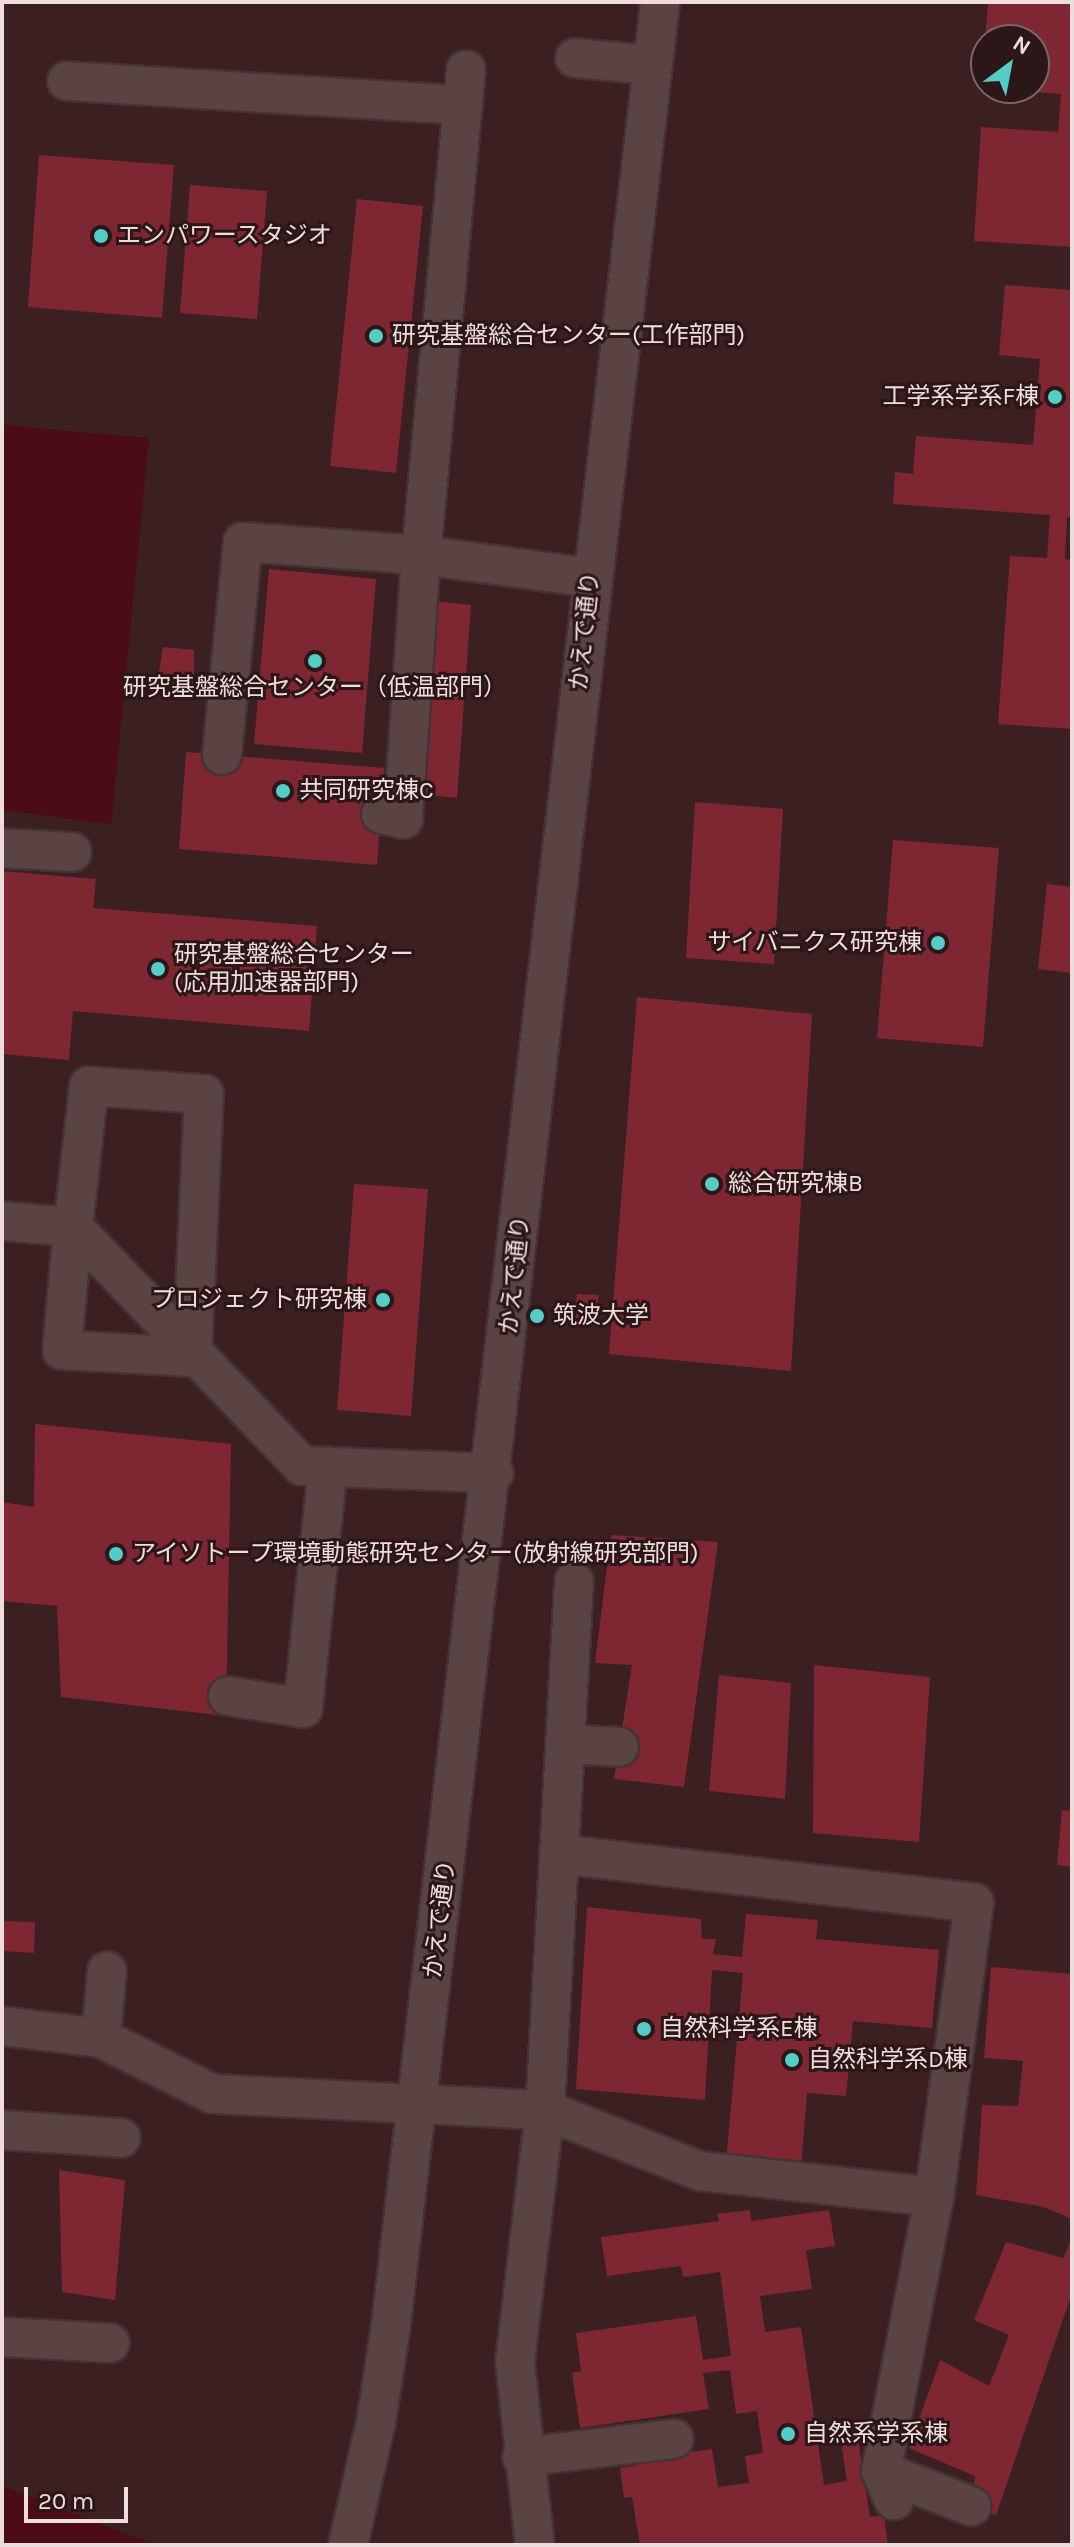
<!DOCTYPE html>
<meta charset="utf-8">
<style>
body{margin:0}
#map{position:relative;width:1074px;height:2547px;overflow:hidden;background:#2c1617;font-family:Karla,"Noto Sans JP",sans-serif}
div>[style]{position:absolute}
.built>*{inset:0;background:#3c1f21}
.green>*{inset:0;background:#4b0c17}
.building>*{inset:0;background:#7e2733}
.roads{filter:drop-shadow(2px 0 #433334) drop-shadow(-2px 0 #433334) drop-shadow(0 2px #433334) drop-shadow(0 -2px #433334)}
.minor>*{height:38px;margin:-19px;padding:0 19px;transform-origin:19px;border-radius:19px;background:#5c4343}
.dots>*{width:22px;height:22px;translate:-50% -50%;box-sizing:border-box;border:4px solid #2c1617;border-radius:50%}
span{translate:-50% -50%;white-space:nowrap;text-align:center;line-height:1.15;-webkit-text-stroke:6px #2c1617;paint-order:stroke}
.poi-label{font-size:24px;color:#eddddd}
.left{translate:0 -50%;text-align:left}
.right{translate:-100% -50%;text-align:right}
.street-label{font-size:24px;color:#eddddd}
.frame{position:absolute;inset:0;border:4px solid #eddddd;pointer-events:none}
.north{position:absolute;left:970px;top:24px;width:80px;height:80px;box-sizing:border-box;background:#2c1617;border:2px solid #796666;border-radius:50%;rotate:32deg;font-size:22px;font-weight:700;line-height:32px;text-align:center;color:#eddddd}
.north::after{content:'';display:block;margin:auto;width:28px;height:36px;background:#54cdc7;clip-path:polygon(50% 0,100% 100%,50% 72%,0 100%)}
.scale{position:absolute;left:24px;top:2487px;width:104px;height:36px;box-sizing:border-box;border:4px solid #eddddd;border-top:0;padding-left:10px;font-size:24px;line-height:28px;white-space:nowrap;color:#eddddd;-webkit-text-stroke:6px #2c1617;paint-order:stroke}
</style>
<div id="map">
<div class="built">
<div style="clip-path:polygon(evenodd,2px 2px,1072px 2px,1072px 2545px,2px 2545px,2px 2px,986px 40px,1034px 40px,1034px 88px,986px 88px,986px 40px)"></div>
</div>
<div class="green">
<div style="clip-path:polygon(2px 425px,149px 438px,111px 824px,2px 810px)"></div>
<div style="clip-path:polygon(2px 2486px,155px 2545px,2px 2545px)"></div>
</div>
<div class="building">
<div style="clip-path:polygon(988px 2px,1072px 3px,1072px 247px,974px 241px,981px 127px,1058px 132px,1061px 94px,1008px 90px,1034px 88px,1034px 40px,985px 40px)"></div>
<div style="clip-path:polygon(984px 62px,986px 62px,986px 89px,982px 89px)"></div>
<div style="clip-path:polygon(39px 155px,174px 165px,162px 318px,28px 307px)"></div>
<div style="clip-path:polygon(190px 185px,267px 191px,257px 319px,180px 313px)"></div>
<div style="clip-path:polygon(357px 199px,423px 206px,396px 473px,330px 466px)"></div>
<div style="clip-path:polygon(1005px 285px,1072px 290px,1072px 517px,1067px 517px,1065px 559px,1072px 560px,1072px 729px,998px 724px,1010px 556px,1047px 558px,1050px 515px,893px 504px,895px 472px,913px 474px,916px 436px,1033px 445px,1040px 359px,999px 355px)"></div>
<div style="clip-path:polygon(269px 569px,376px 579px,362px 753px,254px 744px)"></div>
<div style="clip-path:polygon(434px 601px,471px 605px,457px 798px,422px 794px)"></div>
<div style="clip-path:polygon(163px 647px,194px 650px,194px 691px,156px 690px)"></div>
<div style="clip-path:polygon(186px 752px,384px 768px,377px 865px,179px 849px)"></div>
<div style="clip-path:polygon(695px 802px,783px 809px,774px 964px,686px 958px)"></div>
<div style="clip-path:polygon(893px 840px,999px 848px,983px 1047px,877px 1038px)"></div>
<div style="clip-path:polygon(2px 871px,96px 879px,93px 908px,317px 926px,309px 1031px,73px 1011px,69px 1060px,2px 1054px)"></div>
<div style="clip-path:polygon(1047px 884px,1072px 887px,1072px 973px,1038px 969px)"></div>
<div style="clip-path:polygon(637px 997px,812px 1014px,791px 1371px,609px 1354px)"></div>
<div style="clip-path:polygon(354px 1184px,428px 1189px,411px 1416px,337px 1410px)"></div>
<div style="clip-path:polygon(577px 1294px,599px 1295px,595px 1320px,574px 1318px)"></div>
<div style="clip-path:polygon(35px 1424px,231px 1444px,226px 1716px,61px 1697px,57px 1606px,2px 1601px,2px 1502px,34px 1507px)"></div>
<div style="clip-path:polygon(611px 1535px,718px 1542px,684px 1787px,614px 1779px,632px 1665px,595px 1663px)"></div>
<div style="clip-path:polygon(814px 1665px,930px 1677px,919px 1842px,813px 1833px)"></div>
<div style="clip-path:polygon(719px 1675px,791px 1683px,785px 1799px,709px 1791px)"></div>
<div style="clip-path:polygon(1062px 1810px,1072px 1811px,1072px 1867px,1057px 1865px)"></div>
<div style="clip-path:polygon(587px 1907px,701px 1919px,702px 1939px,716px 1939px,713px 1954px,742px 1957px,746px 1914px,818px 1920px,816px 1939px,939px 1950px,932px 2028px,853px 2021px,846px 2096px,807px 2093px,801px 2168px,726px 2162px,743px 1973px,712px 1970px,705px 2100px,576px 2089px)"></div>
<div style="clip-path:polygon(2px 1921px,35px 1922px,34px 1953px,2px 1951px)"></div>
<div style="clip-path:polygon(991px 1967px,1072px 1974px,1072px 2219px,1044px 2207px,976px 2195px,982px 2105px,1018px 2106px,1023px 2061px,984px 2058px)"></div>
<div style="clip-path:polygon(59px 2170px,125px 2180px,115px 2300px,62px 2292px)"></div>
<div style="clip-path:polygon(750px 2210px,751px 2221px,829px 2210px,835px 2246px,806px 2250px,812px 2289px,760px 2296px,765px 2332px,801px 2327px,824px 2485px,847px 2481px,841px 2443px,858px 2440px,870px 2517px,884px 2515px,888px 2545px,640px 2545px,632px 2497px,624px 2498px,620px 2468px,639px 2465px,638px 2459px,712px 2449px,718px 2487px,749px 2483px,745px 2456px,763px 2453px,757px 2411px,736px 2414px,730px 2370px,703px 2373px,709px 2409px,580px 2428px,572px 2373px,581px 2371px,576px 2333px,696px 2316px,703px 2360px,731px 2356px,720px 2272px,683px 2277px,681px 2266px,607px 2276px,601px 2237px,719px 2221px,717px 2214px)"></div>
<div style="clip-path:polygon(1072px 2238px,1072px 2293px,996px 2515px,971px 2506px,975px 2476px,909px 2448px,940px 2360px,989px 2386px,1009px 2335px,974px 2320px,1006px 2242px,1063px 2258px)"></div>
</div>
<div class="roads">
<div class="minor">
<div style="left:575px;top:58px;width:78px;rotate:5.1deg"></div>
<div style="left:67px;top:81px;width:397px;rotate:3.5deg"></div>
<div style="left:222px;top:755px;width:214px;rotate:-84.4deg"></div>
<div style="left:243px;top:542px;width:178px;rotate:4.2deg"></div>
<div style="left:421px;top:555px;width:172px;rotate:7.7deg"></div>
<div style="left:381px;top:814px;width:23px;rotate:13deg"></div>
<div style="left:403px;top:819px;width:265px;rotate:-86.1deg"></div>
<div style="left:421px;top:555px;width:487px;rotate:-84.7deg"></div>
<div style="left:2px;top:848px;width:70px;rotate:3.3deg"></div>
<div style="left:2px;top:1221px;width:71px;rotate:4.8deg"></div>
<div style="left:73px;top:1227px;width:142px;rotate:-83.5deg"></div>
<div style="left:89px;top:1086px;width:115px;rotate:4deg"></div>
<div style="left:204px;top:1094px;width:263px;rotate:92.6deg"></div>
<div style="left:192px;top:1357px;width:130px;rotate:-176.9deg"></div>
<div style="left:62px;top:1350px;width:123px;rotate:-84.9deg"></div>
<div style="left:73px;top:1227px;width:331px;rotate:46.2deg"></div>
<div style="left:302px;top:1466px;width:192px;rotate:2.1deg"></div>
<div style="left:574px;top:1582px;width:529px;rotate:93.14deg"></div>
<div style="left:545px;top:2110px;width:167px;rotate:21.5deg"></div>
<div style="left:700px;top:2171px;width:235px;rotate:6.3deg"></div>
<div style="left:228px;top:1696px;width:76px;rotate:9.1deg"></div>
<div style="left:303px;top:1708px;width:243px;rotate:-84.1deg"></div>
<div style="left:565px;top:1744px;width:54px;rotate:3.2deg"></div>
<div style="left:559px;top:1854px;width:418px;rotate:6.7deg"></div>
<div style="left:974px;top:1903px;width:297px;rotate:97.7deg"></div>
<div style="left:934px;top:2197px;width:279px;rotate:100.9deg"></div>
<div style="left:881px;top:2471px;width:32px;rotate:66deg"></div>
<div style="left:2px;top:2026px;width:100px;rotate:6.9deg"></div>
<div style="left:101px;top:2038px;width:125px;rotate:26.6deg"></div>
<div style="left:213px;top:2094px;width:332px;rotate:2.8deg"></div>
<div style="left:545px;top:2110px;width:254px;rotate:96.8deg"></div>
<div style="left:515px;top:2362px;width:184px;rotate:83.8deg"></div>
<div style="left:101px;top:2038px;width:67px;rotate:-84.9deg"></div>
<div style="left:2px;top:2130px;width:119px;rotate:3.8deg"></div>
<div style="left:2px;top:2337px;width:108px;rotate:3.2deg"></div>
<div style="left:522px;top:2457px;width:153px;rotate:-6.8deg"></div>
<div style="left:881px;top:2471px;width:97px;rotate:21.3deg"></div>
<div style="left:348px;top:2545px;width:126px;rotate:-77.2deg"></div>
<div style="left:376px;top:2422px;width:98px;rotate:-81.2deg"></div>
<div style="left:391px;top:2325px;width:2339px;rotate:-83.39deg"></div>
</div>
</div>
<div class="dots">
<div style="left:101px;top:236px;background:#54cdc7"></div>
<div style="left:376px;top:336px;background:#54cdc7"></div>
<div style="left:1055px;top:397px;background:#54cdc7"></div>
<div style="left:315px;top:661px;background:#54cdc7"></div>
<div style="left:283px;top:791px;background:#54cdc7"></div>
<div style="left:938px;top:943px;background:#54cdc7"></div>
<div style="left:158px;top:969px;background:#54cdc7"></div>
<div style="left:712px;top:1184px;background:#54cdc7"></div>
<div style="left:383px;top:1300px;background:#54cdc7"></div>
<div style="left:537px;top:1316px;background:#54cdc7"></div>
<div style="left:116px;top:1554px;background:#54cdc7"></div>
<div style="left:644px;top:2029px;background:#54cdc7"></div>
<div style="left:792px;top:2060px;background:#54cdc7"></div>
<div style="left:788px;top:2434px;background:#54cdc7"></div>
</div>
<div class="poi-label">
<span class="left" style="left:117px;top:236px">エンパワースタジオ</span>
<span class="left" style="left:392px;top:336px">研究基盤総合センター(工作部門)</span>
<span class="right" style="left:1039px;top:397px">工学系学系F棟</span>
<span style="left:315px;top:688px">研究基盤総合センター（低温部門）</span>
<span class="left" style="left:299px;top:791px">共同研究棟C</span>
<span class="right" style="left:922px;top:943px">サイバニクス研究棟</span>
<span class="left" style="left:174px;top:969px">研究基盤総合センター<br>(応用加速器部門)</span>
<span class="left" style="left:728px;top:1184px">総合研究棟B</span>
<span class="right" style="left:367px;top:1300px">プロジェクト研究棟</span>
<span class="left" style="left:553px;top:1316px">筑波大学</span>
<span class="left" style="left:132px;top:1554px">アイソトープ環境動態研究センター(放射線研究部門)</span>
<span class="left" style="left:660px;top:2029px">自然科学系E棟</span>
<span class="left" style="left:808px;top:2060px">自然科学系D棟</span>
<span class="left" style="left:804px;top:2434px">自然系学系棟</span>
</div>
<div class="street-label">
<span style="left:585px;top:631px;rotate:-84deg">かえで通り</span>
<span style="left:515px;top:1275px;rotate:-84deg">かえで通り</span>
<span style="left:440px;top:1919px;rotate:-83deg">かえで通り</span>
</div>
<div class="frame"></div>
<div class="north">N</div>
<div class="scale">20 m</div>
</div>
